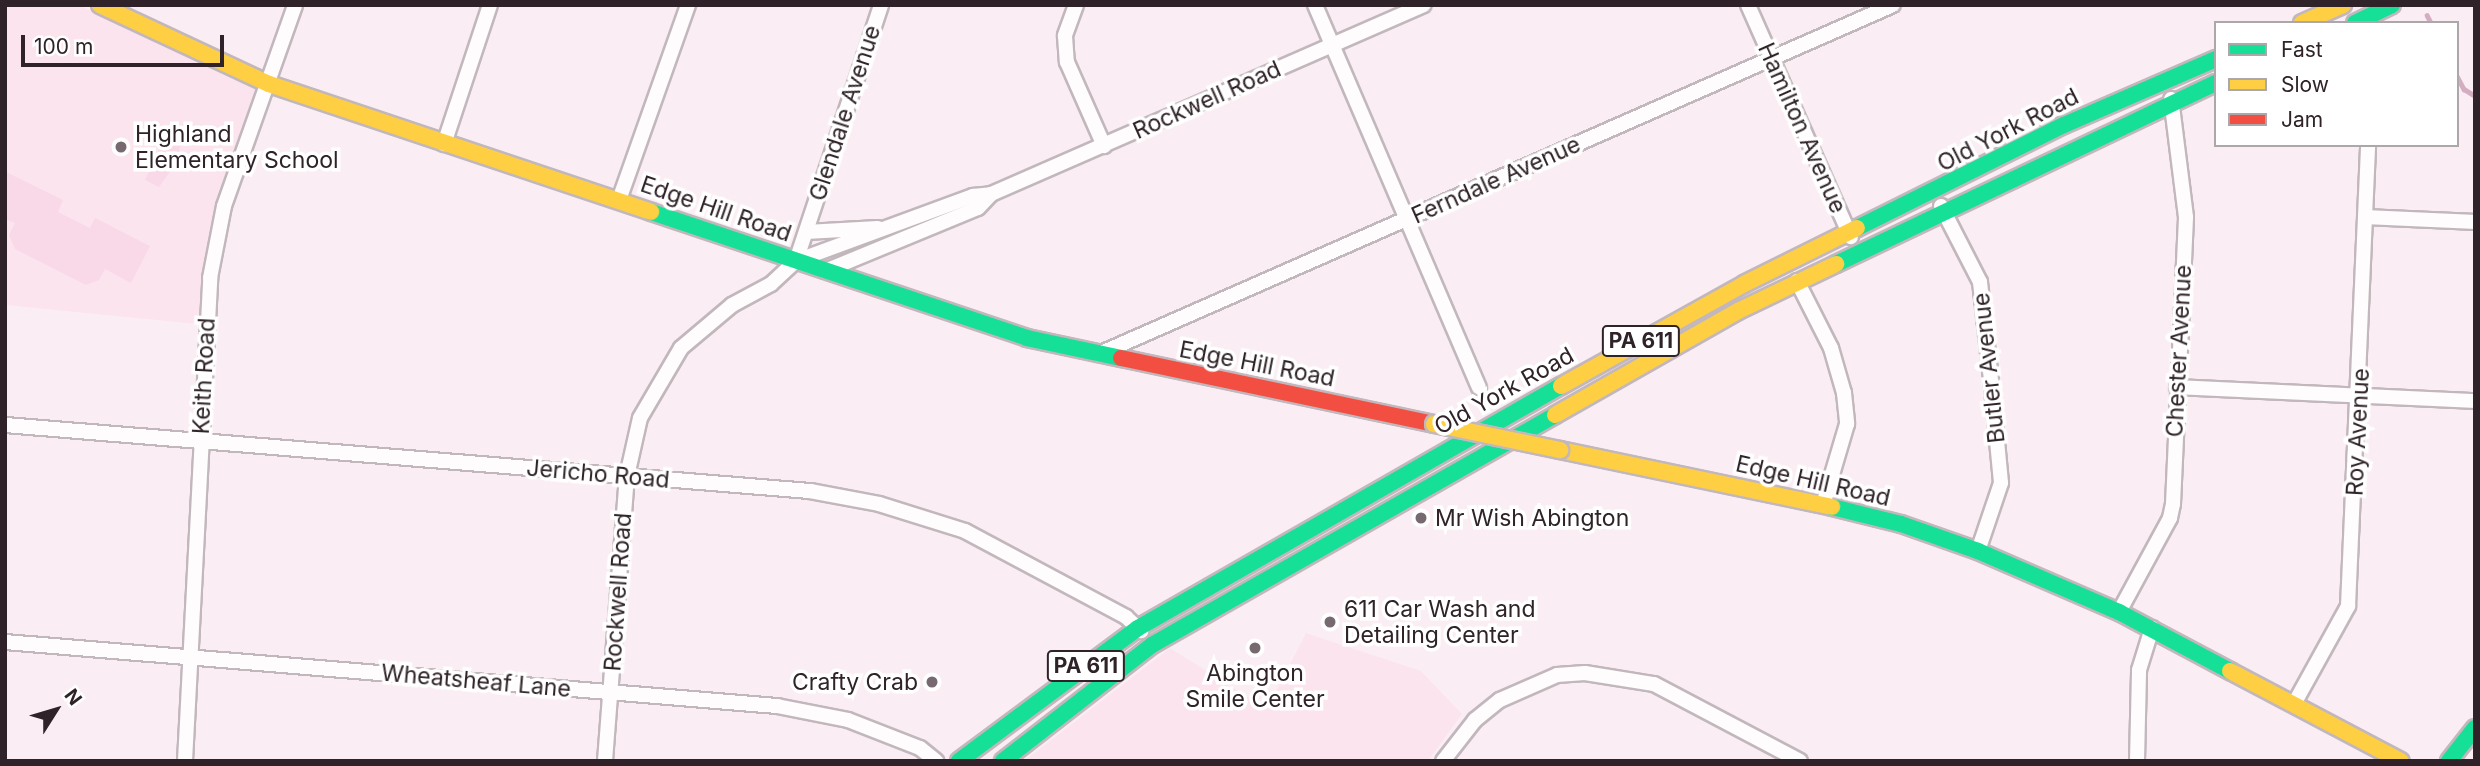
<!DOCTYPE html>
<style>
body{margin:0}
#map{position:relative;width:2480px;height:766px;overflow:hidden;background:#faeef4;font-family:Inter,sans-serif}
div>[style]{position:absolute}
.built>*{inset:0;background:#fbe4ee}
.green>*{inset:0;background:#f9d9e8}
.stream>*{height:4.5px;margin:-2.25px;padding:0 2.25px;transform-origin:2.25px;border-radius:2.25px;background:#d4adc1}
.roads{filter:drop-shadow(2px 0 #c2b7bc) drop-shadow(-2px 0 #c2b7bc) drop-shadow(0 2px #c2b7bc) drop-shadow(0 -2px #c2b7bc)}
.street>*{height:14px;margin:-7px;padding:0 7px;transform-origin:7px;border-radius:7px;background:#fefcfd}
.fast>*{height:16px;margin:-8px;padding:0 8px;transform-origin:8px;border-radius:8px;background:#16e098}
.slow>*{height:16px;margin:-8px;padding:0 8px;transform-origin:8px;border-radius:8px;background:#ffcf43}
.jam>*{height:16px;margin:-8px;padding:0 8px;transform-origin:8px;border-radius:8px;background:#f24e42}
.bridges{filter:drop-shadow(2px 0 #c2b7bc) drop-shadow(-2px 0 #c2b7bc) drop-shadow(0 2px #c2b7bc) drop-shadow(0 -2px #c2b7bc)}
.slow-bridge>*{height:16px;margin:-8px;padding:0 8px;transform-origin:8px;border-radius:8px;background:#ffcf43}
.dots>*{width:19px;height:19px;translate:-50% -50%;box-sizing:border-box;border:4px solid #fff;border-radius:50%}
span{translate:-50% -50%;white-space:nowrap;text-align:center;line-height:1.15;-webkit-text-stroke:7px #fff;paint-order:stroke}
.shield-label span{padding:2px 5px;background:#fff;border:2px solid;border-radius:5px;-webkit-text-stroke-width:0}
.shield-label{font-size:21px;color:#2f2329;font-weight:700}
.street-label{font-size:23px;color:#2f2329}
.poi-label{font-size:23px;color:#2f2329}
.left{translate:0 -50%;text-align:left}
.right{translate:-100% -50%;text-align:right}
.frame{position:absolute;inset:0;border:7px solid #2f2329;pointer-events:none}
.legend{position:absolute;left:2214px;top:21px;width:245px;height:126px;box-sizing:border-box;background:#fff;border:2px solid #aca7a9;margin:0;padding:9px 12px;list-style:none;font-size:21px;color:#2f2329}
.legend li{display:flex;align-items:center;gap:14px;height:35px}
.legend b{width:35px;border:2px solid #aca7a9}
.north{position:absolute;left:21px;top:675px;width:70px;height:70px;-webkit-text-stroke:5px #fff;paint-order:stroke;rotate:53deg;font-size:19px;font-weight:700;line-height:28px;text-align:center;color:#2f2329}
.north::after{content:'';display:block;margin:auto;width:24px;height:32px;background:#2f2329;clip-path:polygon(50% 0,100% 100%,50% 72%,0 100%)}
.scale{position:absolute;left:21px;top:35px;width:203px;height:32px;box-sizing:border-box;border:4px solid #2f2329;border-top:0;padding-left:9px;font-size:21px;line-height:24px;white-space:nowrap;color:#2f2329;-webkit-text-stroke:5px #fff;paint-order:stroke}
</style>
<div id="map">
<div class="built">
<div style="clip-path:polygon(5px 5px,79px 5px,256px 89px,218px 205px,197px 324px,5px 305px)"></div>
<div style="clip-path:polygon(1306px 633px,1421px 671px,1462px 714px,1428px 761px,1024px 761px,1170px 648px,1267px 709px)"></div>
</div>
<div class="green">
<div style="clip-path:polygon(168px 131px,183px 140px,172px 169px,159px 187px,145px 180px)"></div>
<div style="clip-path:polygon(6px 172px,63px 200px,58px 212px,90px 228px,95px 218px,150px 246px,131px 283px,105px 269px,99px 280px,86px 285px,15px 249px,9px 235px,15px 223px,5px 219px)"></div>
</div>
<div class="stream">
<div style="left:2427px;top:15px;width:9px;rotate:63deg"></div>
<div style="left:2457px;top:76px;width:15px;rotate:62deg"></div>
<div style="left:2464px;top:89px;width:13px;rotate:32deg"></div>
</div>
<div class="roads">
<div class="street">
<div style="left:1076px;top:5px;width:33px;rotate:110deg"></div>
<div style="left:1065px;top:36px;width:26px;rotate:86deg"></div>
<div style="left:1067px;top:62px;width:92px;rotate:66.2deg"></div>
<div style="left:1315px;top:5px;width:416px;rotate:66.8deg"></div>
<div style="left:1748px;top:5px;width:254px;rotate:66.1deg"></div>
<div style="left:444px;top:144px;width:146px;rotate:-71.7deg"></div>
<div style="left:619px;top:200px;width:207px;rotate:-70.5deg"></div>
<div style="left:1941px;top:206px;width:85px;rotate:62.8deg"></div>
<div style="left:1980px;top:282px;width:108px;rotate:83.6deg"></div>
<div style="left:1992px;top:389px;width:94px;rotate:84.5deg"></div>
<div style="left:2001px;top:483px;width:72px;rotate:108.7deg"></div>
<div style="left:2366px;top:217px;width:109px;rotate:2.6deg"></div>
<div style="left:806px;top:232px;width:72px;rotate:-3.2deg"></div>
<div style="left:796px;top:261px;width:270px;rotate:-71.6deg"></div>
<div style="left:825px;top:271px;width:165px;rotate:-22.4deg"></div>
<div style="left:978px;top:208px;width:19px;rotate:-47deg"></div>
<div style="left:1797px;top:281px;width:75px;rotate:63.1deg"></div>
<div style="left:1831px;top:348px;width:47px;rotate:73.9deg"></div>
<div style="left:1844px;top:393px;width:31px;rotate:84deg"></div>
<div style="left:1847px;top:424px;width:84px;rotate:106.5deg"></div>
<div style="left:1099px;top:354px;width:867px;rotate:-23.73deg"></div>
<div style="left:2177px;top:387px;width:298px;rotate:2.7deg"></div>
<div style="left:5px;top:425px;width:808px;rotate:4.69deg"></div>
<div style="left:810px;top:491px;width:70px;rotate:10.7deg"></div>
<div style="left:879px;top:504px;width:90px;rotate:17.4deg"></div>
<div style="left:965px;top:531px;width:183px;rotate:28.1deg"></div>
<div style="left:1126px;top:617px;width:21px;rotate:43deg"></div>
<div style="left:2119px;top:612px;width:107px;rotate:-61.5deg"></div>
<div style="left:2170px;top:518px;width:14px;rotate:-78deg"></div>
<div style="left:2173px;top:504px;width:287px;rotate:-87.4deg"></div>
<div style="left:2186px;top:217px;width:119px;rotate:-97.2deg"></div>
<div style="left:5px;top:642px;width:775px;rotate:4.74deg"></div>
<div style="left:777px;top:706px;width:72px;rotate:11.2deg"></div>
<div style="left:848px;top:720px;width:77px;rotate:21.3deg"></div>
<div style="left:920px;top:748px;width:21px;rotate:39deg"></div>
<div style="left:2294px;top:704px;width:112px;rotate:-61.1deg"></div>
<div style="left:2348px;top:606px;width:461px;rotate:-87.5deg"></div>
<div style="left:185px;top:761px;width:484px;rotate:-87deg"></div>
<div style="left:210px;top:278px;width:73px;rotate:-79deg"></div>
<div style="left:224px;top:206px;width:213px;rotate:-70.5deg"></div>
<div style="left:605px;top:761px;width:286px;rotate:-85.6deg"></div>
<div style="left:627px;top:476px;width:59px;rotate:-77.4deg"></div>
<div style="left:640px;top:418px;width:81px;rotate:-59.6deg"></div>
<div style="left:681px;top:348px;width:67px;rotate:-40.1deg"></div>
<div style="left:732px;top:305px;width:44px;rotate:-28.3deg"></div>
<div style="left:771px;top:284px;width:34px;rotate:-43deg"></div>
<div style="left:796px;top:261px;width:189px;rotate:-20.2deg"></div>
<div style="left:973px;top:196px;width:18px;rotate:-6deg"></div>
<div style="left:991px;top:194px;width:472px;rotate:-23.6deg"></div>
<div style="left:1443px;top:761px;width:52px;rotate:-52deg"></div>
<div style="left:1475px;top:720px;width:32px;rotate:-39deg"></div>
<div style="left:1500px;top:700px;width:62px;rotate:-23.7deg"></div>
<div style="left:1557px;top:675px;width:28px;rotate:-4deg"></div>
<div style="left:1585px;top:673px;width:70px;rotate:9.1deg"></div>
<div style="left:1654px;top:684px;width:165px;rotate:27.8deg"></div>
<div style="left:2137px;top:761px;width:91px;rotate:-88.7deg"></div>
<div style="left:2139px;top:670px;width:44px;rotate:-72.8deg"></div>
</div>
<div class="fast">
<div style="left:2355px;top:23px;width:41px;rotate:-25.9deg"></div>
<div style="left:651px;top:212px;width:397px;rotate:18.5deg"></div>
<div style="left:1027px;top:338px;width:96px;rotate:12deg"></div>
<div style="left:1857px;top:228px;width:231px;rotate:-26.5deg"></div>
<div style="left:2064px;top:125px;width:166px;rotate:-23.5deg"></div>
<div style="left:1836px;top:264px;width:421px;rotate:-25.5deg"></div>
<div style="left:1832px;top:507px;width:71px;rotate:13.8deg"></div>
<div style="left:1901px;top:524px;width:82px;rotate:19.3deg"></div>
<div style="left:1978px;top:551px;width:154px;rotate:23.4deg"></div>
<div style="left:2119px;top:612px;width:126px;rotate:28deg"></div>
<div style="left:959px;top:761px;width:223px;rotate:-36.6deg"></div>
<div style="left:1138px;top:628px;width:487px;rotate:-29.8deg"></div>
<div style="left:1003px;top:761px;width:189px;rotate:-37.9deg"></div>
<div style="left:1152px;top:645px;width:464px;rotate:-29.7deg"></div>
<div style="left:2449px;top:761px;width:42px;rotate:-51.8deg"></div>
</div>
<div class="slow">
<div style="left:100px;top:5px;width:187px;rotate:25.1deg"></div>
<div style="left:269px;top:84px;width:403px;rotate:18.5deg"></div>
<div style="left:2302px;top:23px;width:45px;rotate:-23.7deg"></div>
<div style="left:1561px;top:386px;width:210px;rotate:-29.1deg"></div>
<div style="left:1744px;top:284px;width:126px;rotate:-26.4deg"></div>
<div style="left:1555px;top:415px;width:210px;rotate:-29.6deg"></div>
<div style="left:1738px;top:311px;width:109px;rotate:-25.6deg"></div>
<div style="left:1560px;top:450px;width:278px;rotate:11.8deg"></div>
<div style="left:2230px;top:671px;width:193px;rotate:27.8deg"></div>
</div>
<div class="jam">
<div style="left:1121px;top:358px;width:320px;rotate:11.9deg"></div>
</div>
</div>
<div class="bridges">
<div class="slow-bridge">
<div style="left:1434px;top:424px;width:129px;rotate:11.7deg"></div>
</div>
</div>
<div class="dots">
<div style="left:121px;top:147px;background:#766a70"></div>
<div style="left:1421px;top:518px;background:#766a70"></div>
<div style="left:1330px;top:622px;background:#766a70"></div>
<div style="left:1255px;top:648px;background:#766a70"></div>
<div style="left:932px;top:682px;background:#766a70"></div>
</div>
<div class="shield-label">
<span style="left:1641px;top:341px">PA 611</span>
<span style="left:1086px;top:666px">PA 611</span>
</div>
<div class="street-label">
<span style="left:1207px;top:100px;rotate:-24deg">Rockwell Road</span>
<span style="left:845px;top:113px;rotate:-72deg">Glendale Avenue</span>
<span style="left:1802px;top:128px;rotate:66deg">Hamilton Avenue</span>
<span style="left:2008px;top:130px;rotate:-27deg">Old York Road</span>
<span style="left:1496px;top:180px;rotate:-24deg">Ferndale Avenue</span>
<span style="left:716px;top:209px;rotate:19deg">Edge Hill Road</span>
<span style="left:2179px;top:351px;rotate:-87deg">Chester Avenue</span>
<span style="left:1257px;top:364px;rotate:11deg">Edge Hill Road</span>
<span style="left:1989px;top:368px;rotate:-96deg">Butler Avenue</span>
<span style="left:204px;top:376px;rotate:-87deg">Keith Road</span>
<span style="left:1504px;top:391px;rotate:-29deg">Old York Road</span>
<span style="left:2358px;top:432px;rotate:-87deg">Roy Avenue</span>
<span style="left:598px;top:474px;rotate:5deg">Jericho Road</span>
<span style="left:1813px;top:481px;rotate:13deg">Edge Hill Road</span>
<span style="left:618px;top:592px;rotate:-86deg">Rockwell Road</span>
<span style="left:476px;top:681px;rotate:5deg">Wheatsheaf Lane</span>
</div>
<div class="poi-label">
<span class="left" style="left:135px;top:147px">Highland<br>Elementary School</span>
<span class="left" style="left:1435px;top:518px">Mr Wish Abington</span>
<span class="left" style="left:1344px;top:622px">611 Car Wash and<br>Detailing Center</span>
<span style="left:1255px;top:686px">Abington<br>Smile Center</span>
<span class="right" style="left:918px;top:682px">Crafty Crab</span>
</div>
<div class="frame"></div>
<ul class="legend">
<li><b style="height:9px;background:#16e098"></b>Fast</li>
<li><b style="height:9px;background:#ffcf43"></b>Slow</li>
<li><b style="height:9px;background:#f24e42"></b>Jam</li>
</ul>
<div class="north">N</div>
<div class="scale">100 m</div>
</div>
